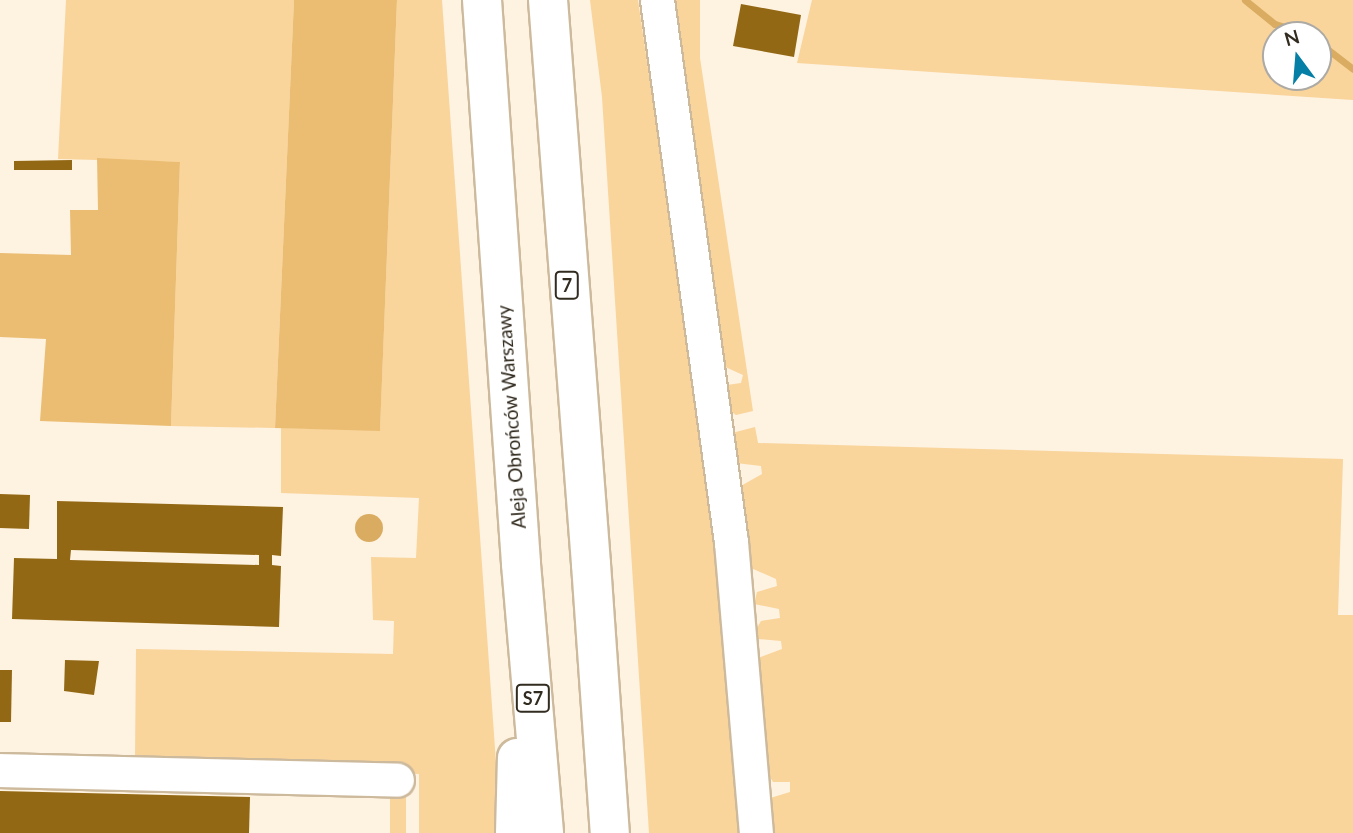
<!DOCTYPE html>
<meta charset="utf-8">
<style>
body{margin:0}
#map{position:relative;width:1353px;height:833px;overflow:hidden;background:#fef2e0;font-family:Lato,sans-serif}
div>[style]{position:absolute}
.green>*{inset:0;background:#f9d49b}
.forest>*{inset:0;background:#ebbd72}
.water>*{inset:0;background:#d9ac61}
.round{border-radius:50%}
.stream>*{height:7px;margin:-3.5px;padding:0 3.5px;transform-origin:3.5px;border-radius:3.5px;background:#d9ac61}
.building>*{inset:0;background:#936814}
.roads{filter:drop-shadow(2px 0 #cdba9d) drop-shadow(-2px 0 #cdba9d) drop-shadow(0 2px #cdba9d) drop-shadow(0 -2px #cdba9d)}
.minor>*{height:33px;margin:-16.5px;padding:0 16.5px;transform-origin:16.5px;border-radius:16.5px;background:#fff}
.major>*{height:38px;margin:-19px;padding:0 19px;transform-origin:19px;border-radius:19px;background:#fff}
.highway>*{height:38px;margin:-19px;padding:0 19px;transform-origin:19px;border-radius:19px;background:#fff}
span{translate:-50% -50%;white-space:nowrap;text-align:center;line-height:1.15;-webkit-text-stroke:7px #fff;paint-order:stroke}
.shield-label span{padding:2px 5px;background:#fff;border:2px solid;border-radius:5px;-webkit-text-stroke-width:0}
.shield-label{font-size:18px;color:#322b1f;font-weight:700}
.street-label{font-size:19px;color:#322b1f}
.north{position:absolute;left:1262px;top:21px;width:70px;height:70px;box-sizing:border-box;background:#fff;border:2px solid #adaaa5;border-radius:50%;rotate:344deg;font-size:19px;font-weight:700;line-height:28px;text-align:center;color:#322b1f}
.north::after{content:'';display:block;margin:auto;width:24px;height:32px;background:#057fa5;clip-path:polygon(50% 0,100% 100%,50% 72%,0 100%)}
</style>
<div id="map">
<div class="green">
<div style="clip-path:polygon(66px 0,294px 0,275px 428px,171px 426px,180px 162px,58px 159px)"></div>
<div style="clip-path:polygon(397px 0,442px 0,501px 833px,419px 833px,419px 774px,135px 760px,136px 649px,393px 654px,394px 621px,373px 620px,371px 557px,416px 558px,419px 498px,281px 493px,281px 428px,380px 430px)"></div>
<div style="clip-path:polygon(590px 0,638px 0,724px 591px,738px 833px,649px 833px,602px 97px)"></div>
<div style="clip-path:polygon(670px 0,700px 0,700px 58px,753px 411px,736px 415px,729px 410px,727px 385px,741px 383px,743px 375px,721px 365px)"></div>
<div style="clip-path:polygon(evenodd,812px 0,1353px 0,1353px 100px,797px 63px,812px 0,1276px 35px,1318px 35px,1318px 77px,1276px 77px,1276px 35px)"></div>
<div style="clip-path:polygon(755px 427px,758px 443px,1343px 459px,1338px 615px,1353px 615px,1353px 833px,768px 833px,767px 799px,790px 792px,790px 782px,773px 782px,763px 765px,758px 658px,782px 649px,781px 641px,758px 639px,754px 633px,761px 621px,780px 618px,779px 609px,754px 604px,757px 592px,777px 586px,776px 579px,751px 568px,739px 487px,762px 474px,761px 466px,736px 463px,732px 433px)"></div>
<div style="clip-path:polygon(406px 791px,406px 833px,390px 833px,390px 793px)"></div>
</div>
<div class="forest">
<div style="clip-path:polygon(294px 0,397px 0,380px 431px,275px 428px)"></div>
<div style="clip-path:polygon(97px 158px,180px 162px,171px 426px,40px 421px,46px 339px,0 337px,0 253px,71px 255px,70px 210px,98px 210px)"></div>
</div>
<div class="water">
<div class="round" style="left:355px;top:514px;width:28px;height:28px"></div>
</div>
<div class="stream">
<div style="left:1245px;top:0;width:38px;rotate:39deg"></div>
<div style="left:1275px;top:24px;width:37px;rotate:17deg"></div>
<div style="left:1318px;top:42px;width:44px;rotate:37.6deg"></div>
</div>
<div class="building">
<div style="clip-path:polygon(741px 4px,801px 15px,794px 57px,733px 46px)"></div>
<div style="clip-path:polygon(72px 160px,72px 170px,14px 170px,14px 161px)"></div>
<div style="clip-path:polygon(0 494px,30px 495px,29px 529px,0 528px)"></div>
<div style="clip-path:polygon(evenodd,57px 501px,283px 507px,281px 556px,272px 555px,272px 565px,281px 566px,279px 627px,12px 619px,14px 558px,57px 559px,57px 501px,71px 550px,259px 555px,259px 565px,70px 560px,71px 550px)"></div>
<div style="clip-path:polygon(65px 660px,99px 661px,94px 695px,64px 691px)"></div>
<div style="clip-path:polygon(0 670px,12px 670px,11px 722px,0 722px)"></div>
<div style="clip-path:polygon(0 791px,250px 797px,249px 833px,0 833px)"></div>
</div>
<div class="roads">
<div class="minor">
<div style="left:657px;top:0;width:547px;rotate:82.23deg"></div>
<div style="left:731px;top:542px;width:292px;rotate:85.1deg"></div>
<div style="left:0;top:770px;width:397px;rotate:1.4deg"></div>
</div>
<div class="major">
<div style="left:482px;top:0;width:565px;rotate:86.04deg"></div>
<div style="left:548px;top:0;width:566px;rotate:85.64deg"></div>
</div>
<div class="highway">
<div style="left:521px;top:564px;width:270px;rotate:85.1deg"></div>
<div style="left:591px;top:564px;width:270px;rotate:86deg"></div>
<div style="left:515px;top:833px;width:75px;rotate:-88.5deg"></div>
</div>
</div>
<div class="shield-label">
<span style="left:567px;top:285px">7</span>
<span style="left:533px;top:698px">S7</span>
</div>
<div class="street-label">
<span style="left:511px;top:417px;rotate:-94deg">Aleja Obrońców Warszawy</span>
</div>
<div class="north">N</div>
</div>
